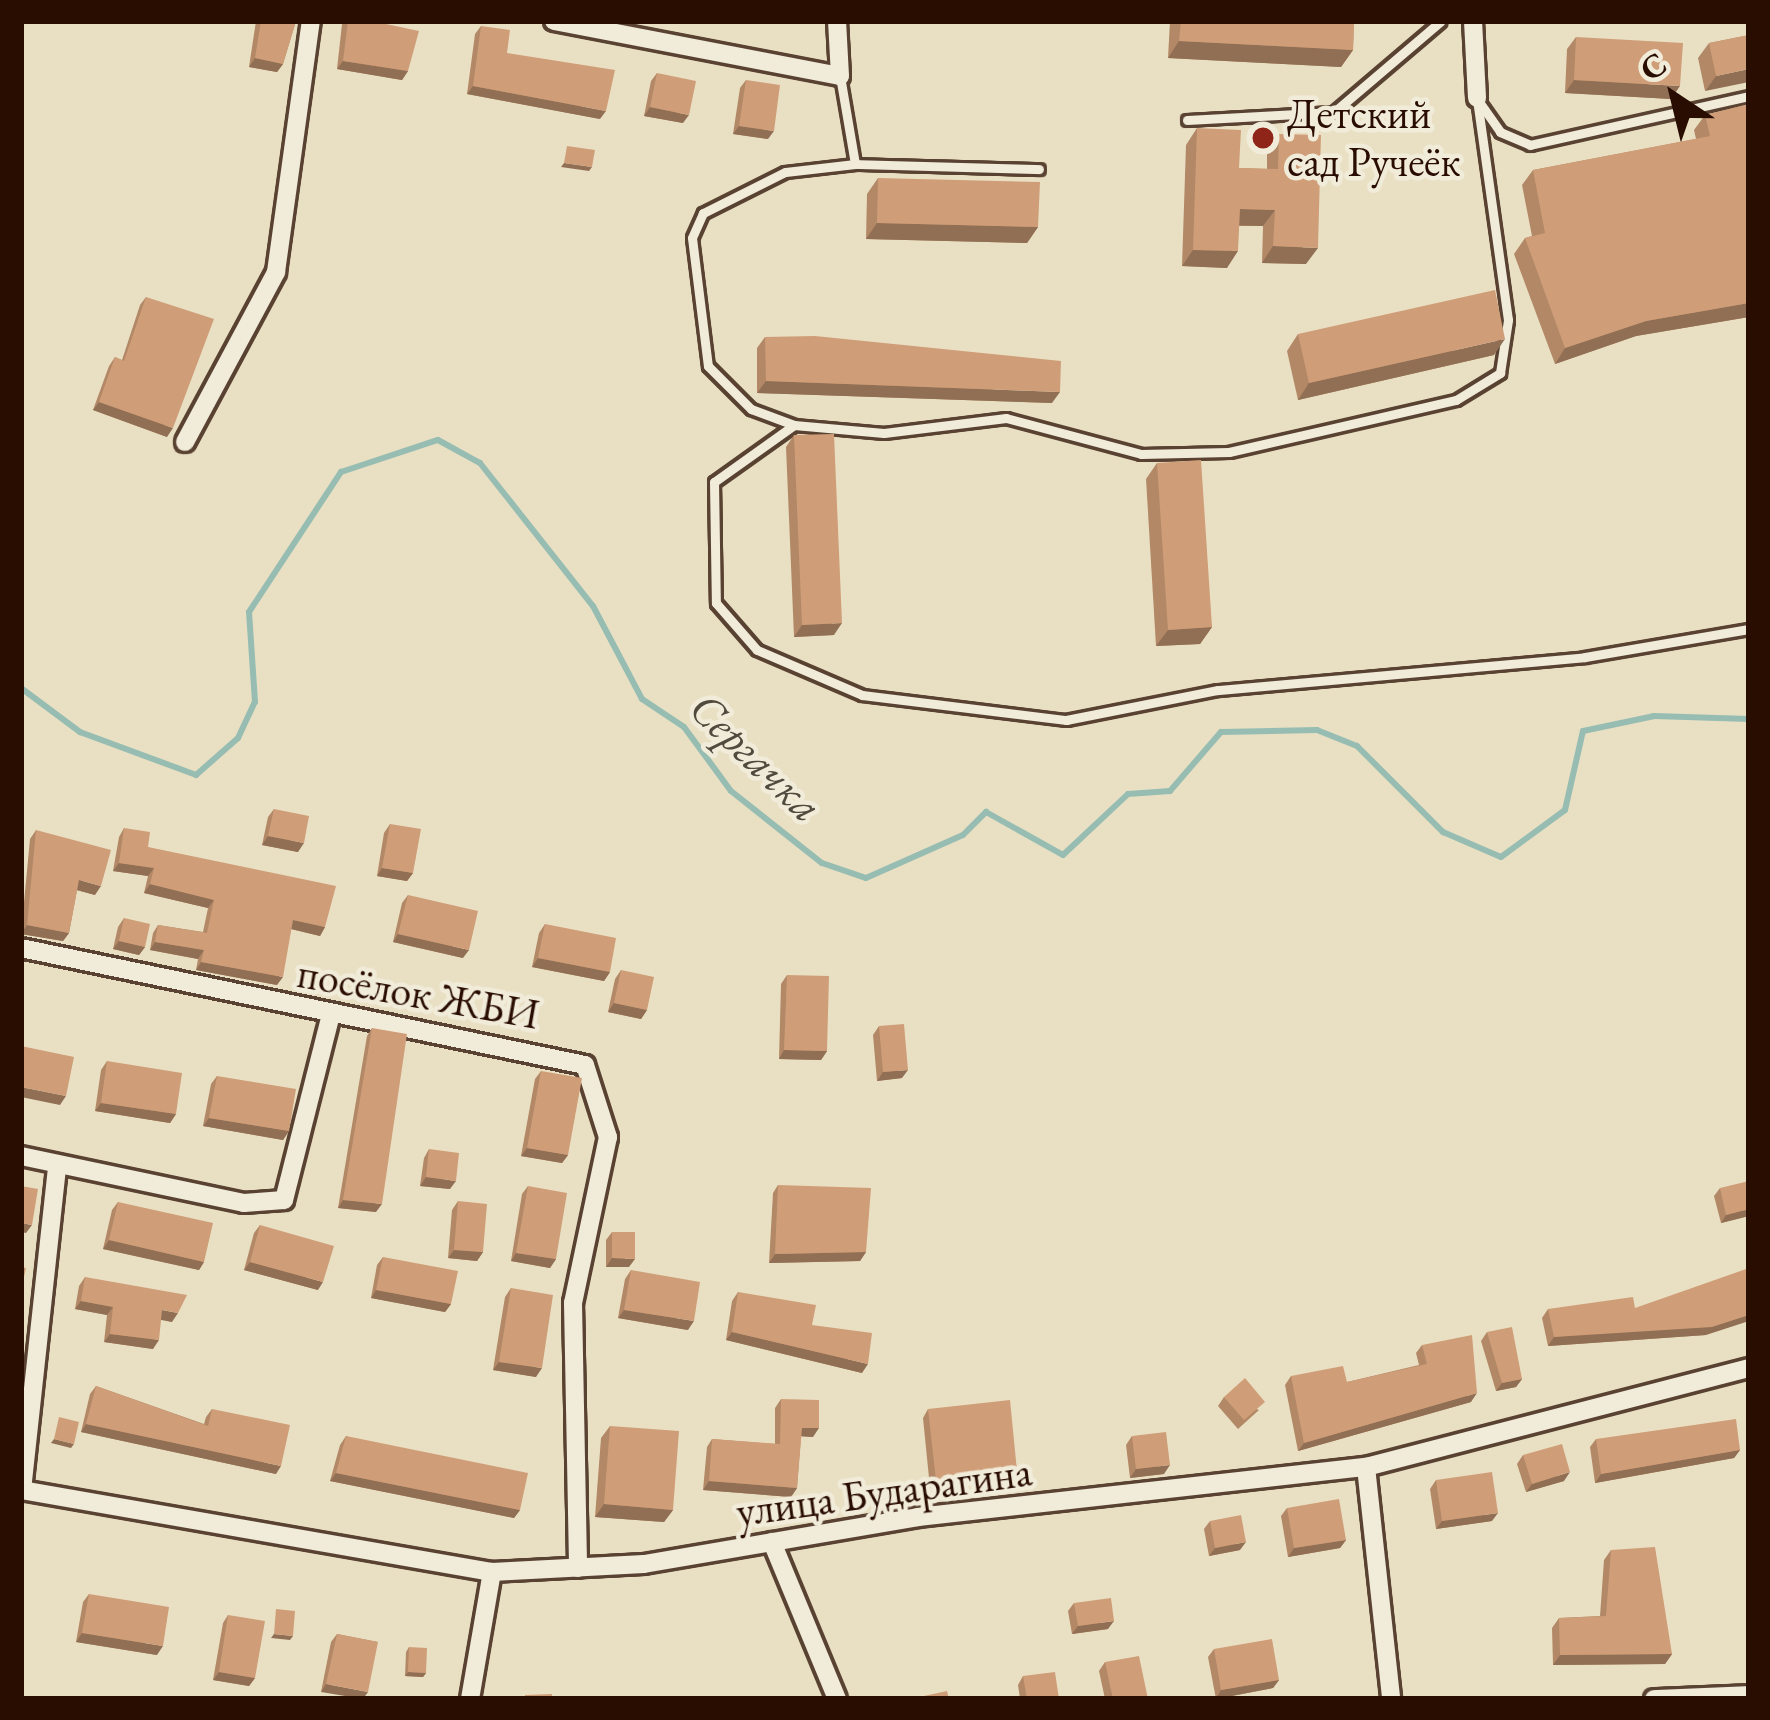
<!DOCTYPE html>
<meta charset="utf-8">
<style>
body{margin:0}
#map{position:relative;width:1770px;height:1720px;overflow:hidden;background:#e9e0c4;font-family:"EB Garamond",serif}
div>[style]{position:absolute}
.stream>*{height:6px;margin:-3px;padding:0 3px;transform-origin:3px;border-radius:3px;background:#97bdb2}
.roads{filter:drop-shadow(3px 0 #594231) drop-shadow(-3px 0 #594231) drop-shadow(0 3px #594231) drop-shadow(0 -3px #594231)}
.lane>*{height:9px;margin:-4.5px;padding:0 4.5px;transform-origin:4.5px;border-radius:4.5px;background:#f1ebd9}
.street>*{height:18px;margin:-9px;padding:0 9px;transform-origin:9px;border-radius:9px;background:#f1ebd9}
.wall>*{inset:0;background:#b28867}
.shaded-wall>*{inset:0;background:#916f54}
.building>*{inset:0;background:#cf9e78}
.dots>*{width:33px;height:33px;translate:-50% -50%;box-sizing:border-box;border:6px solid #f1ebd9;border-radius:50%}
span{translate:-50% -50%;white-space:nowrap;text-align:center;line-height:1.15;-webkit-text-stroke:9px #f1ebd9;paint-order:stroke}
.poi-label{font-size:42px;color:#290d00}
.left{translate:0 -50%;text-align:left}
.street-label{font-size:42px;color:#290d00}
.water-label{font-size:45px;color:#504b3e;font-style:italic}
.frame{position:absolute;inset:0;border:24px solid #290d00;pointer-events:none}
.north{position:absolute;left:1614px;top:36px;width:120px;height:120px;-webkit-text-stroke:9px #f1ebd9;paint-order:stroke;rotate:325deg;font-size:33px;font-weight:700;line-height:48px;text-align:center;color:#290d00}
.north::after{content:'';display:block;margin:auto;width:42px;height:54px;background:#290d00;clip-path:polygon(50% 0,100% 100%,50% 72%,0 100%)}
</style>
<div id="map">
<div class="stream">
<div style="left:21px;top:688px;width:74px;rotate:36.7deg"></div>
<div style="left:80px;top:732px;width:124px;rotate:20.3deg"></div>
<div style="left:196px;top:775px;width:56px;rotate:-41.4deg"></div>
<div style="left:238px;top:738px;width:40px;rotate:-65deg"></div>
<div style="left:255px;top:702px;width:90px;rotate:-93.8deg"></div>
<div style="left:249px;top:612px;width:168px;rotate:-56.7deg"></div>
<div style="left:341px;top:472px;width:102px;rotate:-18.3deg"></div>
<div style="left:438px;top:440px;width:48px;rotate:28.7deg"></div>
<div style="left:480px;top:463px;width:182px;rotate:51.7deg"></div>
<div style="left:593px;top:606px;width:105px;rotate:62.2deg"></div>
<div style="left:642px;top:699px;width:50px;rotate:33.7deg"></div>
<div style="left:684px;top:727px;width:79px;rotate:53.7deg"></div>
<div style="left:731px;top:791px;width:116px;rotate:38.4deg"></div>
<div style="left:822px;top:863px;width:46px;rotate:18.8deg"></div>
<div style="left:866px;top:878px;width:106px;rotate:-23.9deg"></div>
<div style="left:963px;top:835px;width:33px;rotate:-45deg"></div>
<div style="left:986px;top:812px;width:88px;rotate:29.2deg"></div>
<div style="left:1063px;top:855px;width:89px;rotate:-43.2deg"></div>
<div style="left:1128px;top:794px;width:42px;rotate:-4.1deg"></div>
<div style="left:1170px;top:791px;width:78px;rotate:-49.2deg"></div>
<div style="left:1221px;top:732px;width:96px;rotate:-1.2deg"></div>
<div style="left:1317px;top:730px;width:43px;rotate:21.8deg"></div>
<div style="left:1357px;top:746px;width:122px;rotate:45deg"></div>
<div style="left:1443px;top:832px;width:63px;rotate:23.3deg"></div>
<div style="left:1501px;top:857px;width:79px;rotate:-36.3deg"></div>
<div style="left:1565px;top:810px;width:81px;rotate:-77.2deg"></div>
<div style="left:1583px;top:731px;width:73px;rotate:-11.9deg"></div>
<div style="left:1654px;top:716px;width:95px;rotate:1.8deg"></div>
</div>
<div class="roads">
<div class="lane">
<div style="left:840px;top:76px;width:89px;rotate:80.3deg"></div>
<div style="left:855px;top:164px;width:70px;rotate:173.5deg"></div>
<div style="left:785px;top:172px;width:92px;rotate:153.4deg"></div>
<div style="left:703px;top:213px;width:27px;rotate:114deg"></div>
<div style="left:692px;top:238px;width:129px;rotate:82.9deg"></div>
<div style="left:708px;top:366px;width:61px;rotate:45deg"></div>
<div style="left:751px;top:409px;width:46px;rotate:20.4deg"></div>
<div style="left:794px;top:425px;width:90px;rotate:5.1deg"></div>
<div style="left:884px;top:433px;width:123px;rotate:-7deg"></div>
<div style="left:1006px;top:418px;width:140px;rotate:14.9deg"></div>
<div style="left:1141px;top:454px;width:88px;rotate:-1.3deg"></div>
<div style="left:1229px;top:452px;width:233px;rotate:-12.9deg"></div>
<div style="left:1456px;top:400px;width:52px;rotate:-31.5deg"></div>
<div style="left:1500px;top:373px;width:54px;rotate:-81.4deg"></div>
<div style="left:1508px;top:320px;width:223px;rotate:-98deg"></div>
<div style="left:1480px;top:103px;width:35px;rotate:55deg"></div>
<div style="left:1500px;top:132px;width:33px;rotate:23deg"></div>
<div style="left:1530px;top:145px;width:224px;rotate:-12.6deg"></div>
<div style="left:1187px;top:120px;width:147px;rotate:-3.1deg"></div>
<div style="left:1334px;top:112px;width:140px;rotate:-40.4deg"></div>
<div style="left:855px;top:164px;width:184px;rotate:1.6deg"></div>
<div style="left:794px;top:425px;width:98px;rotate:144.5deg"></div>
<div style="left:714px;top:482px;width:121px;rotate:89.1deg"></div>
<div style="left:716px;top:603px;width:62px;rotate:48.9deg"></div>
<div style="left:757px;top:650px;width:114px;rotate:23.2deg"></div>
<div style="left:862px;top:695px;width:206px;rotate:7deg"></div>
<div style="left:1066px;top:720px;width:155px;rotate:-11.2deg"></div>
<div style="left:1218px;top:690px;width:368px;rotate:-5.1deg"></div>
<div style="left:1585px;top:657px;width:166px;rotate:-9.7deg"></div>
</div>
<div class="street">
<div style="left:554px;top:21px;width:291px;rotate:10.9deg"></div>
<div style="left:840px;top:76px;width:55px;rotate:-93.1deg"></div>
<div style="left:1473px;top:21px;width:77px;rotate:87deg"></div>
<div style="left:185px;top:442px;width:193px;rotate:-61.8deg"></div>
<div style="left:276px;top:272px;width:253px;rotate:-82.1deg"></div>
<div style="left:21px;top:948px;width:576px;rotate:11.72deg"></div>
<div style="left:585px;top:1065px;width:76px;rotate:72.3deg"></div>
<div style="left:608px;top:1137px;width:170px;rotate:101.9deg"></div>
<div style="left:573px;top:1303px;width:265px;rotate:88.9deg"></div>
<div style="left:21px;top:1156px;width:228px;rotate:11.9deg"></div>
<div style="left:244px;top:1203px;width:40px;rotate:-4.3deg"></div>
<div style="left:284px;top:1200px;width:188px;rotate:-75.8deg"></div>
<div style="left:1366px;top:1467px;width:233px;rotate:83.8deg"></div>
<div style="left:21px;top:1490px;width:478px;rotate:9.9deg"></div>
<div style="left:492px;top:1572px;width:152px;rotate:-3deg"></div>
<div style="left:644px;top:1564px;width:278px;rotate:-9.7deg"></div>
<div style="left:918px;top:1517px;width:451px;rotate:-6.4deg"></div>
<div style="left:1366px;top:1467px;width:396px;rotate:-14.5deg"></div>
<div style="left:22px;top:1490px;width:322px;rotate:-83.8deg"></div>
<div style="left:772px;top:1542px;width:170px;rotate:67.5deg"></div>
<div style="left:470px;top:1699px;width:129px;rotate:-80.2deg"></div>
<div style="left:1654px;top:1699px;width:95px;rotate:-2.4deg"></div>
</div>
</div>
<div class="wall">
<div style="clip-path:polygon(256px 21px,296px 21px,283px 64px,277px 72px,249px 67px)"></div>
<div style="clip-path:polygon(345px 21px,372px 21px,408px 71px,402px 80px,337px 69px,342px 24px)"></div>
<div style="clip-path:polygon(1170px 21px,1354px 21px,1353px 50px,1341px 67px,1168px 58px)"></div>
<div style="clip-path:polygon(481px 26px,507px 53px,600px 119px,467px 94px,475px 34px)"></div>
<div style="clip-path:polygon(1749px 35px,1705px 91px,1698px 58px,1709px 43px)"></div>
<div style="clip-path:polygon(1576px 37px,1671px 99px,1565px 93px,1567px 49px)"></div>
<div style="clip-path:polygon(657px 73px,683px 123px,644px 116px,651px 81px)"></div>
<div style="clip-path:polygon(746px 80px,768px 139px,733px 134px,740px 88px)"></div>
<div style="clip-path:polygon(1749px 104px,1749px 317px,1636px 336px,1555px 364px,1514px 254px,1525px 238px,1532px 236px,1522px 185px,1533px 170px,1696px 139px,1694px 130px,1705px 115px)"></div>
<div style="clip-path:polygon(1197px 128px,1239px 168px,1267px 169px,1267px 150px,1279px 134px,1306px 264px,1262px 263px,1263px 226px,1239px 226px,1227px 268px,1182px 266px,1186px 145px)"></div>
<div style="clip-path:polygon(878px 178px,1038px 227px,1027px 243px,866px 239px,867px 194px)"></div>
<div style="clip-path:polygon(146px 297px,167px 437px,93px 410px,109px 366px,115px 357px,122px 360px,140px 305px)"></div>
<div style="clip-path:polygon(1298px 334px,1494px 355px,1298px 400px,1287px 351px)"></div>
<div style="clip-path:polygon(765px 337px,1052px 403px,757px 393px,757px 348px)"></div>
<div style="clip-path:polygon(794px 435px,834px 635px,794px 637px,786px 447px)"></div>
<div style="clip-path:polygon(1157px 463px,1212px 627px,1200px 644px,1156px 646px,1146px 479px)"></div>
<div style="clip-path:polygon(274px 809px,298px 852px,262px 845px,268px 817px)"></div>
<div style="clip-path:polygon(390px 824px,413px 873px,407px 881px,377px 876px,384px 833px)"></div>
<div style="clip-path:polygon(124px 828px,148px 847px,325px 927px,320px 936px,291px 929px,277px 985px,196px 970px,198px 959px,150px 950px,153px 933px,158px 925px,203px 932px,208px 908px,144px 893px,148px 876px,113px 871px,119px 837px)"></div>
<div style="clip-path:polygon(36px 830px,95px 895px,77px 890px,69px 933px,63px 941px,21px 934px,30px 839px)"></div>
<div style="clip-path:polygon(408px 895px,463px 958px,393px 942px,402px 903px)"></div>
<div style="clip-path:polygon(124px 918px,145px 947px,139px 955px,113px 949px,118px 927px)"></div>
<div style="clip-path:polygon(545px 924px,610px 972px,604px 981px,532px 967px,539px 933px)"></div>
<div style="clip-path:polygon(621px 970px,647px 1010px,641px 1019px,608px 1012px,615px 979px)"></div>
<div style="clip-path:polygon(787px 975px,827px 1051px,821px 1060px,779px 1059px,781px 984px)"></div>
<div style="clip-path:polygon(879px 1026px,902px 1078px,877px 1081px,873px 1035px)"></div>
<div style="clip-path:polygon(372px 1028px,376px 1212px,338px 1208px,367px 1036px)"></div>
<div style="clip-path:polygon(107px 1061px,176px 1114px,170px 1123px,95px 1111px,101px 1070px)"></div>
<div style="clip-path:polygon(541px 1071px,568px 1155px,562px 1163px,521px 1156px,535px 1079px)"></div>
<div style="clip-path:polygon(217px 1076px,289px 1131px,283px 1140px,203px 1126px,211px 1084px)"></div>
<div style="clip-path:polygon(429px 1149px,450px 1189px,420px 1186px,424px 1158px)"></div>
<div style="clip-path:polygon(778px 1185px,866px 1252px,860px 1261px,769px 1263px,773px 1193px)"></div>
<div style="clip-path:polygon(528px 1186px,556px 1259px,550px 1268px,511px 1261px,522px 1194px)"></div>
<div style="clip-path:polygon(1720px 1188px,1749px 1216px,1721px 1223px,1714px 1196px)"></div>
<div style="clip-path:polygon(458px 1201px,483px 1252px,477px 1261px,448px 1258px,452px 1210px)"></div>
<div style="clip-path:polygon(118px 1202px,204px 1262px,199px 1270px,103px 1249px,112px 1210px)"></div>
<div style="clip-path:polygon(260px 1225px,318px 1290px,244px 1270px,254px 1233px)"></div>
<div style="clip-path:polygon(612px 1232px,629px 1267px,606px 1267px,606px 1240px)"></div>
<div style="clip-path:polygon(383px 1257px,451px 1304px,445px 1312px,371px 1298px,377px 1265px)"></div>
<div style="clip-path:polygon(631px 1270px,688px 1330px,618px 1318px,625px 1279px)"></div>
<div style="clip-path:polygon(85px 1277px,172px 1322px,161px 1319px,153px 1349px,104px 1342px,107px 1315px,75px 1309px,79px 1286px)"></div>
<div style="clip-path:polygon(511px 1288px,536px 1377px,493px 1370px,505px 1297px)"></div>
<div style="clip-path:polygon(738px 1292px,812px 1325px,862px 1373px,726px 1340px,732px 1301px)"></div>
<div style="clip-path:polygon(1635px 1308px,1706px 1335px,1548px 1346px,1542px 1318px,1548px 1309px)"></div>
<div style="clip-path:polygon(1487px 1332px,1522px 1379px,1516px 1387px,1496px 1391px,1481px 1341px)"></div>
<div style="clip-path:polygon(1422px 1345px,1471px 1402px,1298px 1451px,1285px 1385px,1291px 1376px,1347px 1382px,1419px 1365px,1416px 1353px)"></div>
<div style="clip-path:polygon(96px 1386px,204px 1424px,206px 1417px,212px 1409px,276px 1474px,81px 1432px,90px 1394px)"></div>
<div style="clip-path:polygon(1224px 1397px,1259px 1410px,1238px 1429px,1218px 1406px)"></div>
<div style="clip-path:polygon(781px 1399px,813px 1437px,801px 1436px,797px 1488px,791px 1497px,703px 1490px,707px 1447px,712px 1439px,775px 1444px,775px 1408px)"></div>
<div style="clip-path:polygon(928px 1409px,1011px 1480px,930px 1488px,923px 1418px)"></div>
<div style="clip-path:polygon(610px 1426px,673px 1510px,664px 1522px,595px 1517px,601px 1438px)"></div>
<div style="clip-path:polygon(346px 1436px,520px 1510px,514px 1518px,330px 1481px,340px 1445px)"></div>
<div style="clip-path:polygon(1132px 1436px,1164px 1474px,1130px 1478px,1126px 1445px)"></div>
<div style="clip-path:polygon(1596px 1439px,1740px 1450px,1734px 1458px,1595px 1483px,1590px 1447px)"></div>
<div style="clip-path:polygon(1523px 1455px,1564px 1481px,1526px 1492px,1517px 1464px)"></div>
<div style="clip-path:polygon(1436px 1480px,1492px 1521px,1436px 1529px,1430px 1489px)"></div>
<div style="clip-path:polygon(1287px 1508px,1346px 1540px,1340px 1548px,1288px 1557px,1281px 1516px)"></div>
<div style="clip-path:polygon(1210px 1521px,1240px 1550px,1209px 1556px,1204px 1529px)"></div>
<div style="clip-path:polygon(1611px 1550px,1672px 1654px,1665px 1664px,1553px 1665px,1552px 1628px,1559px 1618px,1600px 1616px,1604px 1560px)"></div>
<div style="clip-path:polygon(89px 1594px,157px 1655px,76px 1642px,83px 1602px)"></div>
<div style="clip-path:polygon(1074px 1603px,1108px 1629px,1072px 1634px,1068px 1611px)"></div>
<div style="clip-path:polygon(228px 1615px,255px 1678px,249px 1686px,213px 1680px,223px 1623px)"></div>
<div style="clip-path:polygon(337px 1634px,378px 1642px,321px 1692px,331px 1642px)"></div>
<div style="clip-path:polygon(409px 1647px,426px 1673px,423px 1677px,405px 1676px,406px 1652px)"></div>
<div style="clip-path:polygon(1214px 1649px,1279px 1680px,1273px 1688px,1216px 1699px,1208px 1657px)"></div>
<div style="clip-path:polygon(1105px 1662px,1148px 1699px,1105px 1699px,1099px 1671px)"></div>
<div style="clip-path:polygon(1023px 1676px,1059px 1699px,1020px 1699px,1018px 1685px)"></div>
</div>
<div class="shaded-wall">
<div style="clip-path:polygon(1179px 41px,1353px 50px,1341px 67px,1168px 58px)"></div>
<div style="clip-path:polygon(255px 58px,283px 64px,277px 72px,249px 67px)"></div>
<div style="clip-path:polygon(343px 61px,408px 71px,402px 80px,337px 69px)"></div>
<div style="clip-path:polygon(1749px 69px,1749px 82px,1705px 91px,1716px 76px)"></div>
<div style="clip-path:polygon(1574px 80px,1680px 86px,1671px 99px,1565px 93px)"></div>
<div style="clip-path:polygon(473px 86px,606px 111px,600px 119px,467px 94px)"></div>
<div style="clip-path:polygon(650px 107px,689px 115px,683px 123px,644px 116px)"></div>
<div style="clip-path:polygon(739px 126px,774px 131px,768px 139px,733px 134px)"></div>
<div style="clip-path:polygon(564px 163px,592px 167px,589px 171px,561px 167px)"></div>
<div style="clip-path:polygon(1240px 209px,1275px 210px,1263px 226px,1228px 225px)"></div>
<div style="clip-path:polygon(877px 223px,1038px 227px,1027px 243px,866px 239px)"></div>
<div style="clip-path:polygon(1273px 246px,1318px 248px,1306px 264px,1262px 263px)"></div>
<div style="clip-path:polygon(1193px 250px,1238px 251px,1227px 268px,1182px 266px)"></div>
<div style="clip-path:polygon(1749px 303px,1749px 317px,1636px 336px,1555px 364px,1565px 348px,1646px 321px)"></div>
<div style="clip-path:polygon(1505px 339px,1494px 355px,1298px 400px,1309px 383px)"></div>
<div style="clip-path:polygon(766px 381px,1060px 392px,1052px 403px,757px 393px)"></div>
<div style="clip-path:polygon(99px 402px,173px 428px,167px 437px,93px 410px)"></div>
<div style="clip-path:polygon(842px 623px,834px 635px,794px 637px,802px 625px)"></div>
<div style="clip-path:polygon(1212px 627px,1200px 644px,1156px 646px,1168px 630px)"></div>
<div style="clip-path:polygon(268px 836px,304px 843px,298px 852px,262px 845px)"></div>
<div style="clip-path:polygon(119px 863px,154px 868px,148px 876px,113px 871px)"></div>
<div style="clip-path:polygon(382px 868px,413px 873px,407px 881px,377px 876px)"></div>
<div style="clip-path:polygon(79px 880px,101px 886px,95px 895px,73px 889px)"></div>
<div style="clip-path:polygon(150px 884px,214px 900px,208px 908px,144px 893px)"></div>
<div style="clip-path:polygon(293px 920px,325px 927px,320px 936px,287px 928px)"></div>
<div style="clip-path:polygon(27px 925px,69px 933px,63px 941px,21px 934px)"></div>
<div style="clip-path:polygon(398px 934px,469px 950px,463px 958px,393px 942px)"></div>
<div style="clip-path:polygon(119px 941px,145px 947px,139px 955px,113px 949px)"></div>
<div style="clip-path:polygon(155px 942px,204px 950px,198px 959px,150px 950px)"></div>
<div style="clip-path:polygon(538px 958px,610px 972px,604px 981px,532px 967px)"></div>
<div style="clip-path:polygon(201px 962px,283px 977px,277px 985px,196px 970px)"></div>
<div style="clip-path:polygon(614px 1003px,647px 1010px,641px 1019px,608px 1012px)"></div>
<div style="clip-path:polygon(784px 1050px,827px 1051px,821px 1060px,779px 1059px)"></div>
<div style="clip-path:polygon(908px 1070px,902px 1078px,877px 1081px,883px 1072px)"></div>
<div style="clip-path:polygon(21px 1087px,66px 1096px,60px 1105px,21px 1097px)"></div>
<div style="clip-path:polygon(101px 1103px,176px 1114px,170px 1123px,95px 1111px)"></div>
<div style="clip-path:polygon(209px 1118px,289px 1131px,283px 1140px,203px 1126px)"></div>
<div style="clip-path:polygon(527px 1148px,568px 1155px,562px 1163px,521px 1156px)"></div>
<div style="clip-path:polygon(426px 1177px,456px 1181px,450px 1189px,420px 1186px)"></div>
<div style="clip-path:polygon(343px 1200px,382px 1204px,376px 1212px,338px 1208px)"></div>
<div style="clip-path:polygon(1749px 1209px,1749px 1216px,1721px 1223px,1726px 1215px)"></div>
<div style="clip-path:polygon(21px 1223px,32px 1225px,26px 1233px,21px 1232px)"></div>
<div style="clip-path:polygon(109px 1240px,204px 1262px,199px 1270px,103px 1249px)"></div>
<div style="clip-path:polygon(454px 1250px,483px 1252px,477px 1261px,448px 1258px)"></div>
<div style="clip-path:polygon(866px 1252px,860px 1261px,769px 1263px,775px 1254px)"></div>
<div style="clip-path:polygon(516px 1253px,556px 1259px,550px 1268px,511px 1261px)"></div>
<div style="clip-path:polygon(612px 1258px,635px 1259px,629px 1267px,606px 1267px)"></div>
<div style="clip-path:polygon(250px 1262px,323px 1282px,318px 1290px,244px 1270px)"></div>
<div style="clip-path:polygon(376px 1290px,451px 1304px,445px 1312px,371px 1298px)"></div>
<div style="clip-path:polygon(81px 1301px,113px 1307px,107px 1315px,75px 1309px)"></div>
<div style="clip-path:polygon(162px 1310px,178px 1313px,172px 1322px,156px 1319px)"></div>
<div style="clip-path:polygon(624px 1310px,694px 1321px,688px 1330px,618px 1318px)"></div>
<div style="clip-path:polygon(1749px 1315px,1749px 1321px,1706px 1335px,1548px 1346px,1554px 1337px)"></div>
<div style="clip-path:polygon(732px 1332px,868px 1364px,862px 1373px,726px 1340px)"></div>
<div style="clip-path:polygon(110px 1334px,159px 1340px,153px 1349px,104px 1342px)"></div>
<div style="clip-path:polygon(499px 1362px,542px 1368px,536px 1377px,493px 1370px)"></div>
<div style="clip-path:polygon(1522px 1379px,1516px 1387px,1496px 1391px,1502px 1383px)"></div>
<div style="clip-path:polygon(1477px 1393px,1471px 1402px,1298px 1451px,1304px 1443px)"></div>
<div style="clip-path:polygon(86px 1424px,281px 1466px,276px 1474px,81px 1432px)"></div>
<div style="clip-path:polygon(802px 1428px,819px 1428px,813px 1437px,796px 1436px)"></div>
<div style="clip-path:polygon(54px 1439px,74px 1444px,71px 1448px,51px 1443px)"></div>
<div style="clip-path:polygon(1740px 1450px,1734px 1458px,1595px 1483px,1601px 1474px)"></div>
<div style="clip-path:polygon(1170px 1465px,1164px 1474px,1130px 1478px,1136px 1469px)"></div>
<div style="clip-path:polygon(1017px 1471px,1011px 1480px,930px 1488px,936px 1480px)"></div>
<div style="clip-path:polygon(1570px 1472px,1564px 1481px,1526px 1492px,1532px 1484px)"></div>
<div style="clip-path:polygon(336px 1473px,520px 1510px,514px 1518px,330px 1481px)"></div>
<div style="clip-path:polygon(709px 1481px,797px 1488px,791px 1497px,703px 1490px)"></div>
<div style="clip-path:polygon(604px 1504px,673px 1510px,664px 1522px,595px 1517px)"></div>
<div style="clip-path:polygon(1498px 1513px,1492px 1521px,1436px 1529px,1442px 1521px)"></div>
<div style="clip-path:polygon(1346px 1540px,1340px 1548px,1288px 1557px,1294px 1548px)"></div>
<div style="clip-path:polygon(1246px 1542px,1240px 1550px,1209px 1556px,1215px 1548px)"></div>
<div style="clip-path:polygon(1114px 1621px,1108px 1629px,1072px 1634px,1078px 1626px)"></div>
<div style="clip-path:polygon(82px 1633px,163px 1646px,157px 1655px,76px 1642px)"></div>
<div style="clip-path:polygon(274px 1634px,293px 1636px,290px 1640px,271px 1638px)"></div>
<div style="clip-path:polygon(1672px 1654px,1665px 1664px,1553px 1665px,1560px 1655px)"></div>
<div style="clip-path:polygon(219px 1672px,255px 1678px,249px 1686px,213px 1680px)"></div>
<div style="clip-path:polygon(408px 1672px,426px 1673px,423px 1677px,405px 1676px)"></div>
<div style="clip-path:polygon(1279px 1680px,1273px 1688px,1216px 1699px,1221px 1690px)"></div>
<div style="clip-path:polygon(326px 1684px,368px 1692px,363px 1699px,321px 1692px)"></div>
</div>
<div class="building">
<div style="clip-path:polygon(261px 21px,296px 21px,283px 64px,255px 58px)"></div>
<div style="clip-path:polygon(348px 21px,372px 21px,419px 31px,408px 71px,343px 61px)"></div>
<div style="clip-path:polygon(1181px 21px,1354px 21px,1353px 50px,1179px 41px)"></div>
<div style="clip-path:polygon(481px 26px,510px 30px,507px 53px,615px 70px,606px 111px,473px 86px)"></div>
<div style="clip-path:polygon(1749px 35px,1749px 69px,1716px 76px,1709px 43px)"></div>
<div style="clip-path:polygon(1576px 37px,1683px 43px,1680px 86px,1574px 80px)"></div>
<div style="clip-path:polygon(657px 73px,696px 81px,689px 115px,650px 107px)"></div>
<div style="clip-path:polygon(746px 80px,780px 85px,774px 131px,739px 126px)"></div>
<div style="clip-path:polygon(1749px 104px,1749px 303px,1646px 321px,1565px 348px,1525px 238px,1545px 233px,1533px 170px,1710px 136px,1705px 115px)"></div>
<div style="clip-path:polygon(1197px 128px,1241px 130px,1239px 168px,1278px 169px,1279px 134px,1321px 135px,1318px 248px,1273px 246px,1275px 210px,1240px 209px,1238px 251px,1193px 250px)"></div>
<div style="clip-path:polygon(567px 146px,595px 150px,592px 167px,564px 163px)"></div>
<div style="clip-path:polygon(878px 178px,1040px 182px,1038px 227px,877px 223px)"></div>
<div style="clip-path:polygon(1495px 290px,1505px 339px,1309px 383px,1298px 334px)"></div>
<div style="clip-path:polygon(146px 297px,214px 319px,173px 428px,99px 402px,115px 357px,124px 361px)"></div>
<div style="clip-path:polygon(815px 336px,1061px 361px,1060px 392px,766px 381px,765px 337px)"></div>
<div style="clip-path:polygon(834px 434px,842px 623px,802px 625px,794px 435px)"></div>
<div style="clip-path:polygon(1201px 460px,1212px 627px,1168px 630px,1157px 463px)"></div>
<div style="clip-path:polygon(274px 809px,309px 816px,304px 843px,268px 836px)"></div>
<div style="clip-path:polygon(390px 824px,421px 829px,413px 873px,382px 868px)"></div>
<div style="clip-path:polygon(124px 828px,150px 832px,148px 847px,336px 886px,325px 927px,293px 920px,283px 977px,201px 962px,204px 950px,155px 942px,158px 925px,207px 933px,214px 900px,150px 884px,154px 868px,119px 863px)"></div>
<div style="clip-path:polygon(36px 830px,111px 850px,101px 886px,79px 880px,69px 933px,27px 925px)"></div>
<div style="clip-path:polygon(408px 895px,478px 911px,469px 950px,398px 934px)"></div>
<div style="clip-path:polygon(124px 918px,150px 924px,145px 947px,119px 941px)"></div>
<div style="clip-path:polygon(545px 924px,616px 938px,610px 972px,538px 958px)"></div>
<div style="clip-path:polygon(621px 970px,654px 977px,647px 1010px,614px 1003px)"></div>
<div style="clip-path:polygon(787px 975px,829px 976px,827px 1051px,784px 1050px)"></div>
<div style="clip-path:polygon(904px 1024px,908px 1070px,883px 1072px,879px 1026px)"></div>
<div style="clip-path:polygon(372px 1028px,407px 1034px,382px 1204px,343px 1200px)"></div>
<div style="clip-path:polygon(21px 1046px,74px 1057px,66px 1096px,21px 1087px)"></div>
<div style="clip-path:polygon(107px 1061px,182px 1073px,176px 1114px,101px 1103px)"></div>
<div style="clip-path:polygon(541px 1071px,582px 1078px,568px 1155px,527px 1148px)"></div>
<div style="clip-path:polygon(217px 1076px,296px 1089px,289px 1131px,209px 1118px)"></div>
<div style="clip-path:polygon(429px 1149px,459px 1153px,456px 1181px,426px 1177px)"></div>
<div style="clip-path:polygon(1749px 1181px,1749px 1209px,1726px 1215px,1720px 1188px)"></div>
<div style="clip-path:polygon(778px 1185px,871px 1188px,866px 1252px,775px 1254px)"></div>
<div style="clip-path:polygon(21px 1186px,38px 1189px,32px 1225px,21px 1223px)"></div>
<div style="clip-path:polygon(528px 1186px,567px 1193px,556px 1259px,516px 1253px)"></div>
<div style="clip-path:polygon(458px 1201px,487px 1204px,483px 1252px,454px 1250px)"></div>
<div style="clip-path:polygon(118px 1202px,213px 1223px,204px 1262px,109px 1240px)"></div>
<div style="clip-path:polygon(260px 1225px,334px 1246px,323px 1282px,250px 1262px)"></div>
<div style="clip-path:polygon(612px 1232px,635px 1232px,635px 1259px,612px 1258px)"></div>
<div style="clip-path:polygon(383px 1257px,458px 1271px,451px 1304px,376px 1290px)"></div>
<div style="clip-path:polygon(21px 1267px,26px 1268px,21px 1290px)"></div>
<div style="clip-path:polygon(1749px 1268px,1749px 1315px,1712px 1327px,1554px 1337px,1548px 1309px,1633px 1297px,1635px 1308px)"></div>
<div style="clip-path:polygon(631px 1270px,700px 1282px,694px 1321px,624px 1310px)"></div>
<div style="clip-path:polygon(85px 1277px,187px 1295px,178px 1313px,162px 1310px,159px 1340px,110px 1334px,113px 1307px,81px 1301px)"></div>
<div style="clip-path:polygon(511px 1288px,553px 1295px,542px 1368px,499px 1362px)"></div>
<div style="clip-path:polygon(738px 1292px,816px 1305px,812px 1325px,872px 1333px,868px 1364px,732px 1332px)"></div>
<div style="clip-path:polygon(1512px 1327px,1522px 1379px,1502px 1383px,1487px 1332px)"></div>
<div style="clip-path:polygon(1472px 1335px,1477px 1393px,1304px 1443px,1291px 1376px,1343px 1366px,1347px 1382px,1427px 1364px,1422px 1345px)"></div>
<div style="clip-path:polygon(1245px 1378px,1265px 1402px,1244px 1420px,1224px 1397px)"></div>
<div style="clip-path:polygon(96px 1386px,208px 1426px,212px 1409px,290px 1425px,281px 1466px,86px 1424px)"></div>
<div style="clip-path:polygon(781px 1399px,819px 1400px,819px 1428px,802px 1428px,797px 1488px,709px 1481px,712px 1439px,780px 1444px)"></div>
<div style="clip-path:polygon(1010px 1400px,1017px 1471px,936px 1480px,928px 1409px)"></div>
<div style="clip-path:polygon(59px 1417px,79px 1422px,74px 1444px,54px 1439px)"></div>
<div style="clip-path:polygon(1736px 1419px,1740px 1450px,1601px 1474px,1596px 1439px)"></div>
<div style="clip-path:polygon(610px 1426px,679px 1431px,673px 1510px,604px 1504px)"></div>
<div style="clip-path:polygon(1166px 1432px,1170px 1465px,1136px 1469px,1132px 1436px)"></div>
<div style="clip-path:polygon(346px 1436px,528px 1473px,520px 1510px,336px 1473px)"></div>
<div style="clip-path:polygon(1562px 1444px,1570px 1472px,1532px 1484px,1523px 1455px)"></div>
<div style="clip-path:polygon(1492px 1472px,1498px 1513px,1442px 1521px,1436px 1480px)"></div>
<div style="clip-path:polygon(1339px 1499px,1346px 1540px,1294px 1548px,1287px 1508px)"></div>
<div style="clip-path:polygon(1241px 1515px,1246px 1542px,1215px 1548px,1210px 1521px)"></div>
<div style="clip-path:polygon(1655px 1547px,1672px 1654px,1560px 1655px,1559px 1618px,1606px 1616px,1611px 1550px)"></div>
<div style="clip-path:polygon(89px 1594px,169px 1607px,163px 1646px,82px 1633px)"></div>
<div style="clip-path:polygon(1111px 1598px,1114px 1621px,1078px 1626px,1074px 1603px)"></div>
<div style="clip-path:polygon(276px 1609px,295px 1611px,293px 1636px,274px 1634px)"></div>
<div style="clip-path:polygon(228px 1615px,265px 1621px,255px 1678px,219px 1672px)"></div>
<div style="clip-path:polygon(337px 1634px,378px 1642px,368px 1692px,326px 1684px)"></div>
<div style="clip-path:polygon(1272px 1639px,1279px 1680px,1221px 1690px,1214px 1649px)"></div>
<div style="clip-path:polygon(409px 1647px,427px 1648px,426px 1673px,408px 1672px)"></div>
<div style="clip-path:polygon(1139px 1656px,1148px 1699px,1113px 1699px,1105px 1662px)"></div>
<div style="clip-path:polygon(1055px 1672px,1059px 1699px,1027px 1699px,1023px 1676px)"></div>
<div style="clip-path:polygon(947px 1691px,949px 1699px,910px 1699px)"></div>
<div style="clip-path:polygon(552px 1694px,552px 1699px,525px 1699px,525px 1695px)"></div>
</div>
<div class="dots">
<div style="left:1263px;top:138px;background:#8f2418"></div>
</div>
<div class="poi-label">
<span class="left" style="left:1287px;top:138px">Детский<br>сад Ручеёк</span>
</div>
<div class="street-label">
<span style="left:418px;top:994px;rotate:10deg">посёлок ЖБИ</span>
<span style="left:884px;top:1492px;rotate:-8deg">улица Бударагина</span>
</div>
<div class="water-label">
<span style="left:756px;top:757px;rotate:44deg">Сергачка</span>
</div>
<div class="frame"></div>
<div class="north">С</div>
</div>
